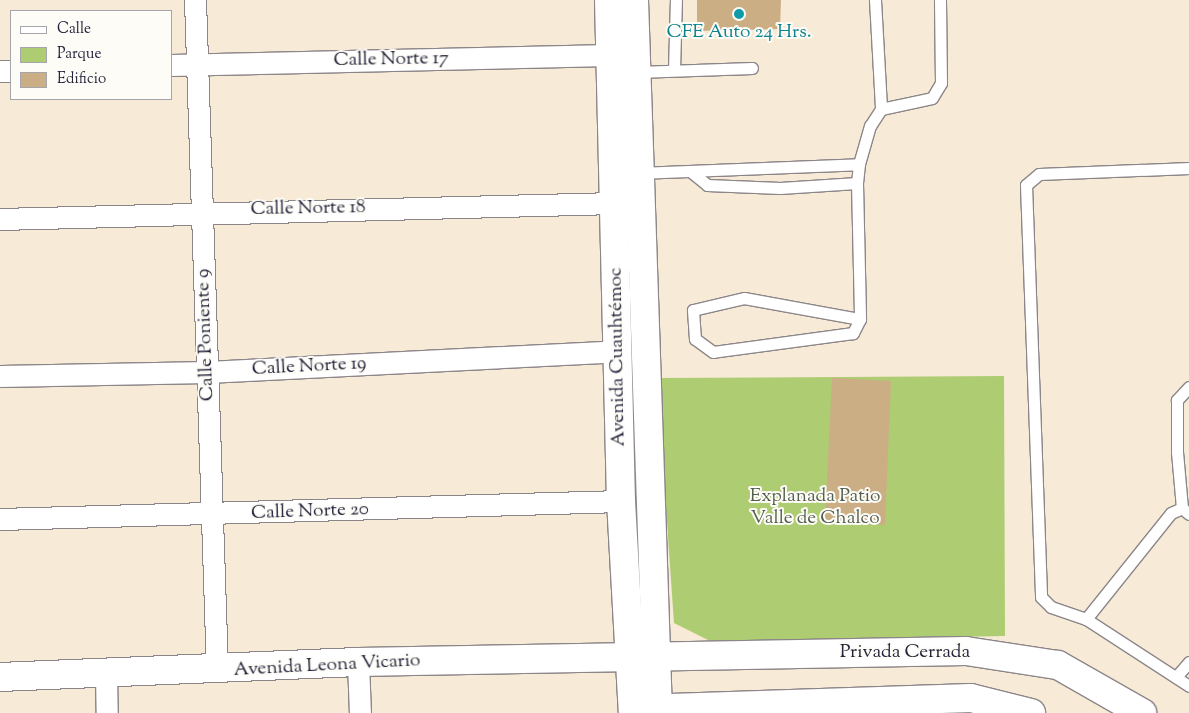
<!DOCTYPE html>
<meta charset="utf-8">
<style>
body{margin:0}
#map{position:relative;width:1189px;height:713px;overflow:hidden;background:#f7ead7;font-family:"Sorts Mill Goudy",serif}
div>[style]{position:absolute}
.green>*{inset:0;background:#aecc72}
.building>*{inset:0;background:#ccae85}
.roads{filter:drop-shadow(1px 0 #8c8689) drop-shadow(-1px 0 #8c8689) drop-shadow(0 1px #8c8689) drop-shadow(0 -1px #8c8689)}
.lane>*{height:11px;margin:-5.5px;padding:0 5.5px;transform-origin:5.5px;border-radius:5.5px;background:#fff}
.street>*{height:21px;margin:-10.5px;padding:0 10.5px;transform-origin:10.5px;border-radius:10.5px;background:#fff}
.secondary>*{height:28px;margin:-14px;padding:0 14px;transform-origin:14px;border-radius:14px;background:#fff}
.dots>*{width:14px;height:14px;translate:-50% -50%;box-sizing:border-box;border:2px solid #fdfcf7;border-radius:50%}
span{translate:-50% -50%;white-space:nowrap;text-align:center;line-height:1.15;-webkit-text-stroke:4px #fdfcf7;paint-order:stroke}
.culture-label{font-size:19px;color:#0d838f}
.street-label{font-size:19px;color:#22223b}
.park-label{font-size:19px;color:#535e4e}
.legend{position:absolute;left:10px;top:10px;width:162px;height:90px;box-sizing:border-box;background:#fdfcf7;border:1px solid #a5a5ac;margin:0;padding:6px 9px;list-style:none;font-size:15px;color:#22223b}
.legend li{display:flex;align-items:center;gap:10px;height:25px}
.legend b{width:25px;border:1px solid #a5a5ac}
</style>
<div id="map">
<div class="green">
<div style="clip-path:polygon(1004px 376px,1005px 636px,712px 642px,674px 623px,657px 378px)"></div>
</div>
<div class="building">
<div style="clip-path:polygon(697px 0,781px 0,780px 29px,697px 31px)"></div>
<div style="clip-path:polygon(832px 378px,891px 381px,885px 525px,825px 522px)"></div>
</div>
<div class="roads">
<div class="lane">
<div style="left:875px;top:0;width:109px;rotate:86.8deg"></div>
<div style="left:674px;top:70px;width:70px;rotate:-88.4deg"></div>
<div style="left:637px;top:72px;width:115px;rotate:-2deg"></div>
<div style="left:1189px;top:168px;width:150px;rotate:177.7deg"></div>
<div style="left:1039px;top:174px;width:17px;rotate:140deg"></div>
<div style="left:1026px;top:185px;width:412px;rotate:87.9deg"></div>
<div style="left:1041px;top:597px;width:14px;rotate:45deg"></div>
<div style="left:1051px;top:607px;width:37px;rotate:19deg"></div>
<div style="left:1086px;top:619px;width:123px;rotate:33deg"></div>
<div style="left:690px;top:171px;width:22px;rotate:39deg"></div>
<div style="left:707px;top:185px;width:73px;rotate:2.4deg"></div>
<div style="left:780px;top:188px;width:77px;rotate:-3.7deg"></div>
<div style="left:857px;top:183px;width:19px;rotate:-84deg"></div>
<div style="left:638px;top:173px;width:221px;rotate:-2.3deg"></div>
<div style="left:859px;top:164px;width:40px;rotate:-74deg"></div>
<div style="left:870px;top:126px;width:20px;rotate:-57deg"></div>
<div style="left:881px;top:109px;width:52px;rotate:-12.2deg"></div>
<div style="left:932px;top:98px;width:17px;rotate:-59deg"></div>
<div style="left:941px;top:83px;width:83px;rotate:-90.7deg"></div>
<div style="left:857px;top:183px;width:136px;rotate:88.7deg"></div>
<div style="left:860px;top:319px;width:16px;rotate:117deg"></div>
<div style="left:853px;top:333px;width:141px;rotate:172.3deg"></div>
<div style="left:713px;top:352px;width:22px;rotate:-144deg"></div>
<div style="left:695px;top:339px;width:29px;rotate:-94deg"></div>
<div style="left:693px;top:310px;width:52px;rotate:-13.2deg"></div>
<div style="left:744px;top:298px;width:118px;rotate:10.3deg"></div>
<div style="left:1189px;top:387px;width:18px;rotate:133deg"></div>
<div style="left:1177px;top:400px;width:52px;rotate:90deg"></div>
<div style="left:1177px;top:452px;width:56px;rotate:84.9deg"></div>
<div style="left:1182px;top:508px;width:9px;rotate:41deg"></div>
<div style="left:1086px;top:619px;width:136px;rotate:-51.3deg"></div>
<div style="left:1171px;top:513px;width:12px;rotate:-24deg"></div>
<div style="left:1176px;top:677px;width:20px;rotate:-49deg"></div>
</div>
<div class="street">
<div style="left:195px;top:0;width:671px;rotate:88.12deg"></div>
<div style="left:171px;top:65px;width:439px;rotate:-1.3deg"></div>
<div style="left:0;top:71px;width:11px"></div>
<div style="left:0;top:219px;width:615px;rotate:-1.49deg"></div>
<div style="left:0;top:376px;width:207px;rotate:-1.1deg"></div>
<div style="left:207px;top:372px;width:411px;rotate:-2.9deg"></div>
<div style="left:0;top:519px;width:621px;rotate:-1.66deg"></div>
<div style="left:358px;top:662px;width:51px;rotate:87.8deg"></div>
<div style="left:106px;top:674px;width:39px;rotate:89deg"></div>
</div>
<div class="secondary">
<div style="left:609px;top:0;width:501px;rotate:88.63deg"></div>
<div style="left:621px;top:501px;width:212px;rotate:86.8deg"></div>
<div style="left:634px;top:0;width:713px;rotate:88.07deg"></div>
<div style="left:0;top:677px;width:358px;rotate:-2.4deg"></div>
<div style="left:358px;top:662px;width:608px;rotate:-1.04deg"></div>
<div style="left:966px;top:651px;width:93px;rotate:8.7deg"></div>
<div style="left:1058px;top:665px;width:97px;rotate:29.7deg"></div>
<div style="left:640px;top:709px;width:331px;rotate:-1.9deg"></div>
<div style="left:971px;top:698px;width:62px;rotate:14deg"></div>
</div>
</div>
<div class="dots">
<div style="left:739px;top:14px;background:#0f9aa8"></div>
</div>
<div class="culture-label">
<span style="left:739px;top:33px">CFE Auto 24 Hrs.</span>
</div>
<div class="street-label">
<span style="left:391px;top:60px;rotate:-1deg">Calle Norte 17</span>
<span style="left:308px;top:209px;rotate:-1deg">Calle Norte 18</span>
<span style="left:206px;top:335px;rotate:-92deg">Calle Poniente 9</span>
<span style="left:618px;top:357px;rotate:-91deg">Avenida Cuauhtémoc</span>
<span style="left:309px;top:367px;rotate:-3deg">Calle Norte 19</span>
<span style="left:310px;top:512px;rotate:-2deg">Calle Norte 20</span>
<span style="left:905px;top:653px">Privada Cerrada</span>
<span style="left:327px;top:666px;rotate:-3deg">Avenida Leona Vicario</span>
</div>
<div class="park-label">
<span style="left:815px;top:508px">Explanada Patio<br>Valle de Chalco</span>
</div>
<ul class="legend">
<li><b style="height:6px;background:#fff"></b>Calle</li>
<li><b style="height:14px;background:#aecc72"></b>Parque</li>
<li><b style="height:14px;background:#ccae85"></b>Edificio</li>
</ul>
</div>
